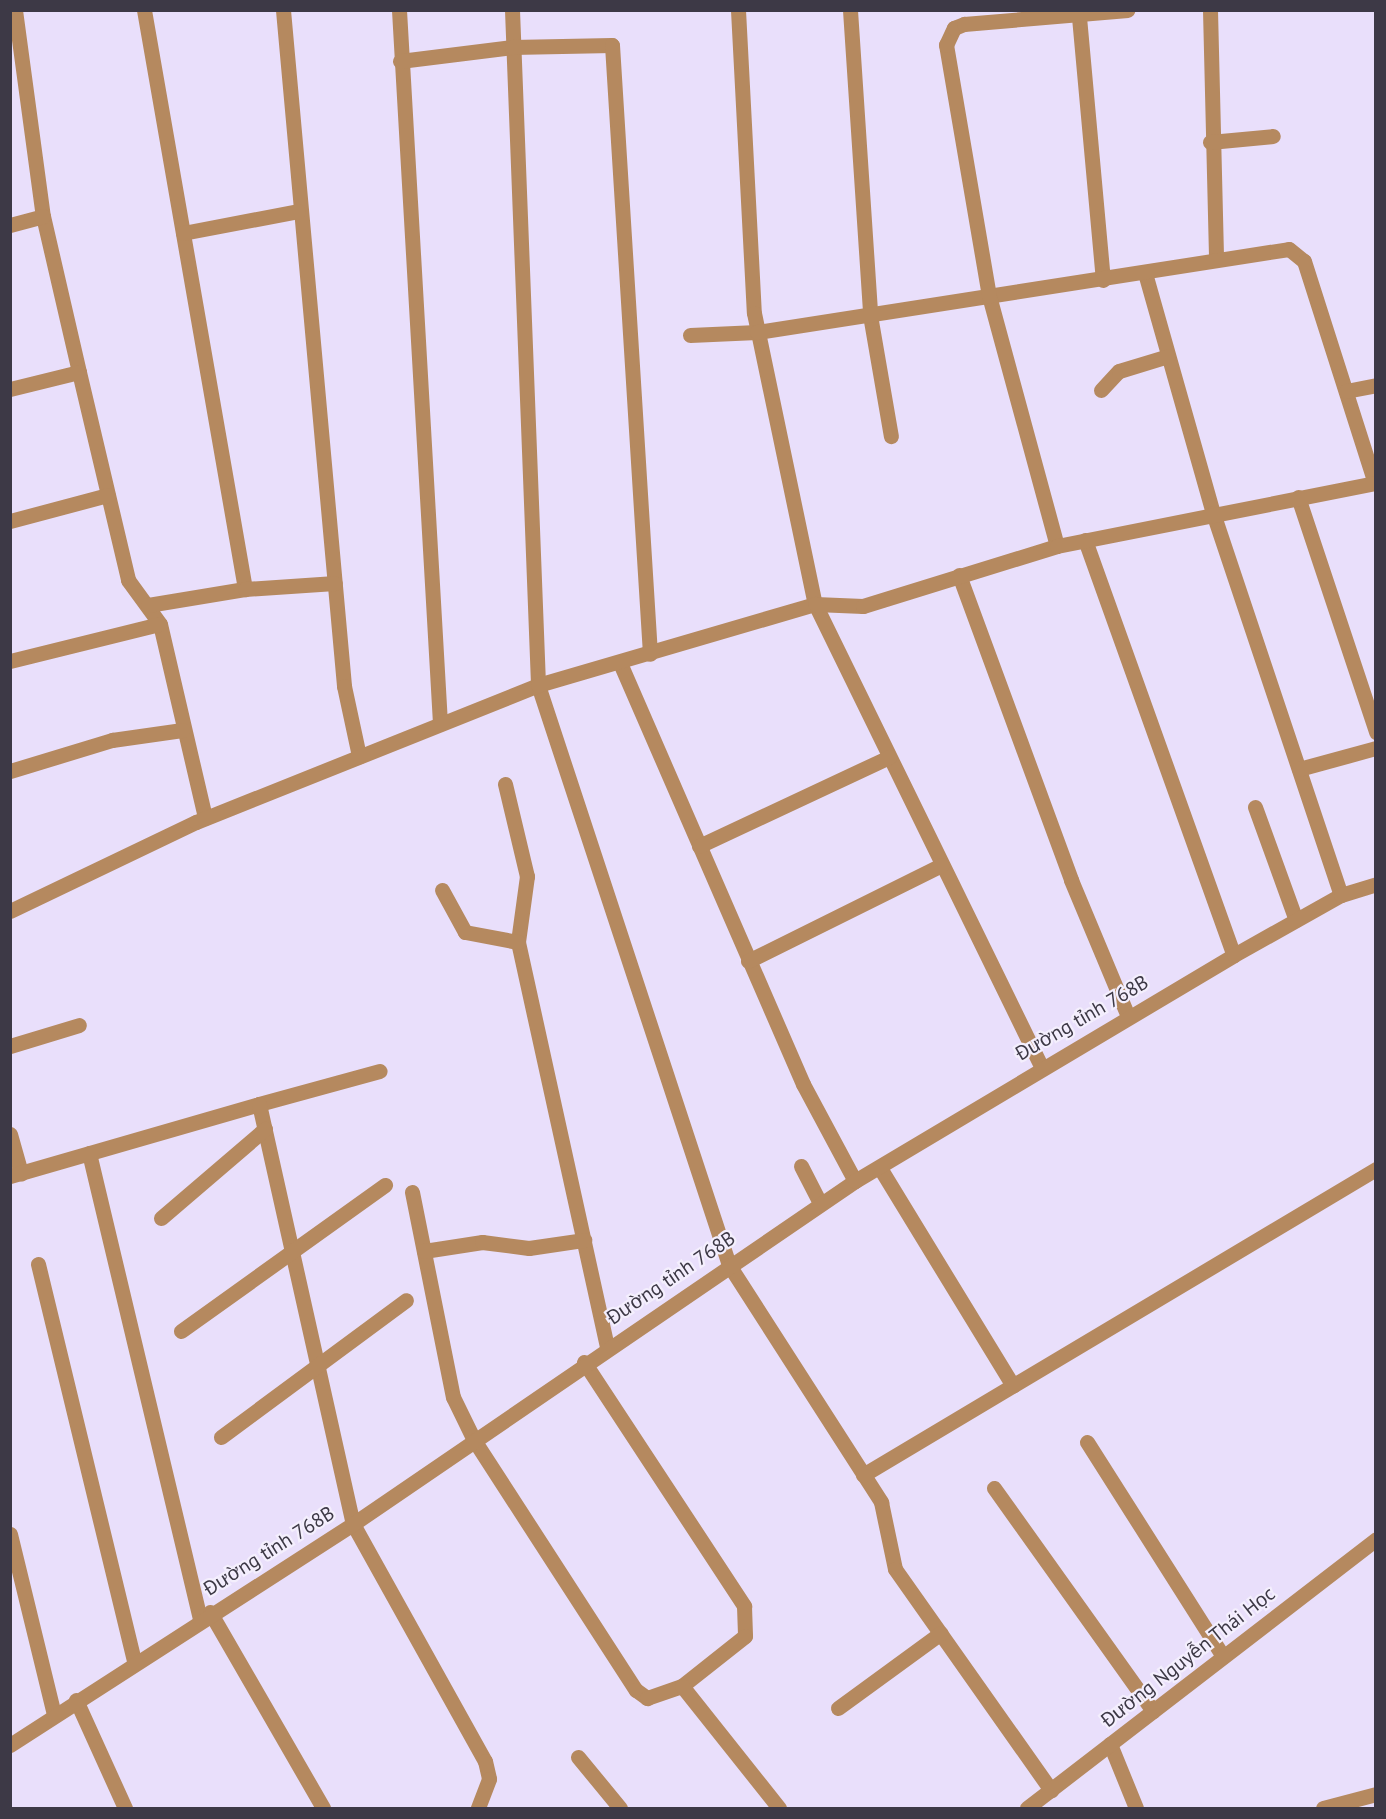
<!DOCTYPE html>
<meta charset="utf-8">
<style>
body{margin:0}
#map{position:relative;width:1386px;height:1819px;overflow:hidden;background:#e9dffb;font-family:"PT Sans",sans-serif}
div>[style]{position:absolute}
.minor>*{height:15px;margin:-7.5px;padding:0 7.5px;transform-origin:7.5px;border-radius:7.5px;background:#b5895f}
span{translate:-50% -50%;white-space:nowrap;text-align:center;line-height:1.15;-webkit-text-stroke:4.5px #f4effd;paint-order:stroke}
.street-label{font-size:20px;color:#3d3946}
.frame{position:absolute;inset:0;border:12px solid #3d3946;pointer-events:none}
</style>
<div id="map">
<div class="minor">
<div style="left:15px;top:10px;width:208px;rotate:82.3deg"></div>
<div style="left:43px;top:216px;width:160px;rotate:77deg"></div>
<div style="left:79px;top:372px;width:214px;rotate:76.7deg"></div>
<div style="left:128px;top:580px;width:54px;rotate:54deg"></div>
<div style="left:160px;top:624px;width:199px;rotate:76.9deg"></div>
<div style="left:144px;top:10px;width:588px;rotate:80.1deg"></div>
<div style="left:283px;top:10px;width:679px;rotate:84.84deg"></div>
<div style="left:344px;top:686px;width:72px;rotate:77.9deg"></div>
<div style="left:399px;top:10px;width:715px;rotate:86.71deg"></div>
<div style="left:512px;top:10px;width:676px;rotate:87.79deg"></div>
<div style="left:538px;top:685px;width:611px;rotate:71.77deg"></div>
<div style="left:729px;top:1265px;width:282px;rotate:57.3deg"></div>
<div style="left:881px;top:1502px;width:68px;rotate:78.2deg"></div>
<div style="left:895px;top:1569px;width:271px;rotate:54.8deg"></div>
<div style="left:738px;top:10px;width:303px;rotate:87deg"></div>
<div style="left:754px;top:313px;width:297px;rotate:78.2deg"></div>
<div style="left:815px;top:604px;width:514px;rotate:63.93deg"></div>
<div style="left:850px;top:10px;width:306px;rotate:86.2deg"></div>
<div style="left:870px;top:315px;width:123px;rotate:80.2deg"></div>
<div style="left:1210px;top:10px;width:248px;rotate:88.6deg"></div>
<div style="left:1079px;top:17px;width:264px;rotate:84.8deg"></div>
<div style="left:400px;top:61px;width:113px;rotate:-7.1deg"></div>
<div style="left:512px;top:47px;width:100px;rotate:-1.1deg"></div>
<div style="left:612px;top:45px;width:610px;rotate:86.43deg"></div>
<div style="left:1210px;top:142px;width:63px;rotate:-5.4deg"></div>
<div style="left:10px;top:225px;width:34px;rotate:-15deg"></div>
<div style="left:183px;top:233px;width:117px;rotate:-10.8deg"></div>
<div style="left:1145px;top:273px;width:249px;rotate:74.2deg"></div>
<div style="left:1213px;top:513px;width:403px;rotate:71.5deg"></div>
<div style="left:690px;top:335px;width:67px;rotate:-2.6deg"></div>
<div style="left:757px;top:332px;width:538px;rotate:-8.87deg"></div>
<div style="left:1289px;top:249px;width:19px;rotate:39deg"></div>
<div style="left:1304px;top:261px;width:233px;rotate:72.3deg"></div>
<div style="left:10px;top:389px;width:71px;rotate:-13.8deg"></div>
<div style="left:1101px;top:390px;width:26px;rotate:-47deg"></div>
<div style="left:1119px;top:371px;width:51px;rotate:-17deg"></div>
<div style="left:1346px;top:391px;width:31px;rotate:-11deg"></div>
<div style="left:1298px;top:497px;width:248px;rotate:71.6deg"></div>
<div style="left:10px;top:521px;width:101px;rotate:-14.9deg"></div>
<div style="left:1085px;top:540px;width:441px;rotate:70.3deg"></div>
<div style="left:1057px;top:546px;width:259px;rotate:-105.2deg"></div>
<div style="left:989px;top:296px;width:255px;rotate:-99.7deg"></div>
<div style="left:946px;top:45px;width:19px;rotate:-65deg"></div>
<div style="left:954px;top:28px;width:11px;rotate:-22deg"></div>
<div style="left:964px;top:24px;width:164px;rotate:-4.9deg"></div>
<div style="left:959px;top:575px;width:325px;rotate:69.8deg"></div>
<div style="left:1071px;top:880px;width:147px;rotate:67.3deg"></div>
<div style="left:148px;top:605px;width:98px;rotate:-9.4deg"></div>
<div style="left:245px;top:589px;width:90px;rotate:-3.8deg"></div>
<div style="left:10px;top:661px;width:154px;rotate:-13.9deg"></div>
<div style="left:620px;top:663px;width:459px;rotate:66.5deg"></div>
<div style="left:803px;top:1084px;width:110px;rotate:61.8deg"></div>
<div style="left:1299px;top:769px;width:80px;rotate:-15.3deg"></div>
<div style="left:10px;top:771px;width:107px;rotate:-16.9deg"></div>
<div style="left:112px;top:740px;width:71px;rotate:-8.1deg"></div>
<div style="left:505px;top:784px;width:95px;rotate:76.6deg"></div>
<div style="left:527px;top:876px;width:67px;rotate:97.8deg"></div>
<div style="left:518px;top:942px;width:414px;rotate:77.6deg"></div>
<div style="left:1255px;top:807px;width:120px;rotate:70.1deg"></div>
<div style="left:699px;top:846px;width:210px;rotate:-25.1deg"></div>
<div style="left:442px;top:890px;width:48px;rotate:61.3deg"></div>
<div style="left:465px;top:932px;width:54px;rotate:10.7deg"></div>
<div style="left:10px;top:911px;width:206px;rotate:-25.6deg"></div>
<div style="left:196px;top:822px;width:368px;rotate:-21.8deg"></div>
<div style="left:538px;top:685px;width:289px;rotate:-16.3deg"></div>
<div style="left:815px;top:604px;width:48px;rotate:2.4deg"></div>
<div style="left:863px;top:606px;width:203px;rotate:-17.2deg"></div>
<div style="left:1057px;top:546px;width:325px;rotate:-11.2deg"></div>
<div style="left:748px;top:961px;width:216px;rotate:-26.4deg"></div>
<div style="left:10px;top:1046px;width:72px;rotate:-16.9deg"></div>
<div style="left:259px;top:1104px;width:125px;rotate:-15.3deg"></div>
<div style="left:10px;top:1134px;width:41px;rotate:74.2deg"></div>
<div style="left:89px;top:1153px;width:478px;rotate:76.6deg"></div>
<div style="left:801px;top:1166px;width:42px;rotate:62.8deg"></div>
<div style="left:880px;top:1168px;width:255px;rotate:58.6deg"></div>
<div style="left:10px;top:1176px;width:259px;rotate:-16.1deg"></div>
<div style="left:259px;top:1104px;width:430px;rotate:77.4deg"></div>
<div style="left:353px;top:1524px;width:271px;rotate:60.9deg"></div>
<div style="left:485px;top:1761px;width:18px;rotate:77deg"></div>
<div style="left:489px;top:1779px;width:31px;rotate:111deg"></div>
<div style="left:412px;top:1192px;width:209px;rotate:78.7deg"></div>
<div style="left:453px;top:1397px;width:48px;rotate:64deg"></div>
<div style="left:474px;top:1440px;width:298px;rotate:57.1deg"></div>
<div style="left:636px;top:1690px;width:14px;rotate:36deg"></div>
<div style="left:647px;top:1698px;width:37px;rotate:-19deg"></div>
<div style="left:161px;top:1218px;width:137px;rotate:-40.6deg"></div>
<div style="left:424px;top:1251px;width:59px;rotate:-8.8deg"></div>
<div style="left:482px;top:1242px;width:47px;rotate:7.3deg"></div>
<div style="left:529px;top:1248px;width:56px;rotate:-8.3deg"></div>
<div style="left:38px;top:1264px;width:408px;rotate:76.4deg"></div>
<div style="left:181px;top:1331px;width:251px;rotate:-35.6deg"></div>
<div style="left:584px;top:1362px;width:292px;rotate:56.7deg"></div>
<div style="left:744px;top:1606px;width:30px;rotate:88deg"></div>
<div style="left:745px;top:1636px;width:80px;rotate:141.6deg"></div>
<div style="left:682px;top:1686px;width:156px;rotate:51.5deg"></div>
<div style="left:221px;top:1437px;width:230px;rotate:-36.5deg"></div>
<div style="left:1087px;top:1442px;width:254px;rotate:57.6deg"></div>
<div style="left:863px;top:1475px;width:597px;rotate:-30.82deg"></div>
<div style="left:994px;top:1488px;width:274px;rotate:54.5deg"></div>
<div style="left:10px;top:1534px;width:186px;rotate:76.3deg"></div>
<div style="left:210px;top:1612px;width:226px;rotate:60deg"></div>
<div style="left:76px;top:1700px;width:119px;rotate:65.6deg"></div>
<div style="left:838px;top:1708px;width:127px;rotate:-36.1deg"></div>
<div style="left:1110px;top:1744px;width:69px;rotate:67.9deg"></div>
<div style="left:10px;top:1745px;width:408px;rotate:-32.8deg"></div>
<div style="left:353px;top:1524px;width:608px;rotate:-34.34deg"></div>
<div style="left:855px;top:1181px;width:441px;rotate:-30.8deg"></div>
<div style="left:1234px;top:955px;width:123px;rotate:-29.3deg"></div>
<div style="left:1341px;top:895px;width:37px;rotate:-17deg"></div>
<div style="left:578px;top:1757px;width:66px;rotate:50.5deg"></div>
<div style="left:1027px;top:1808px;width:441px;rotate:-37.6deg"></div>
<div style="left:1323px;top:1808px;width:55px;rotate:-14.8deg"></div>
</div>
<div class="street-label">
<span style="left:1082px;top:1018px;rotate:-30deg">Đường tỉnh 768B</span>
<span style="left:671px;top:1278px;rotate:-34deg">Đường tỉnh 768B</span>
<span style="left:269px;top:1551px;rotate:-32deg">Đường tỉnh 768B</span>
<span style="left:1188px;top:1657px;rotate:-38deg">Đường Nguyễn Thái Học</span>
</div>
<div class="frame"></div>
</div>
